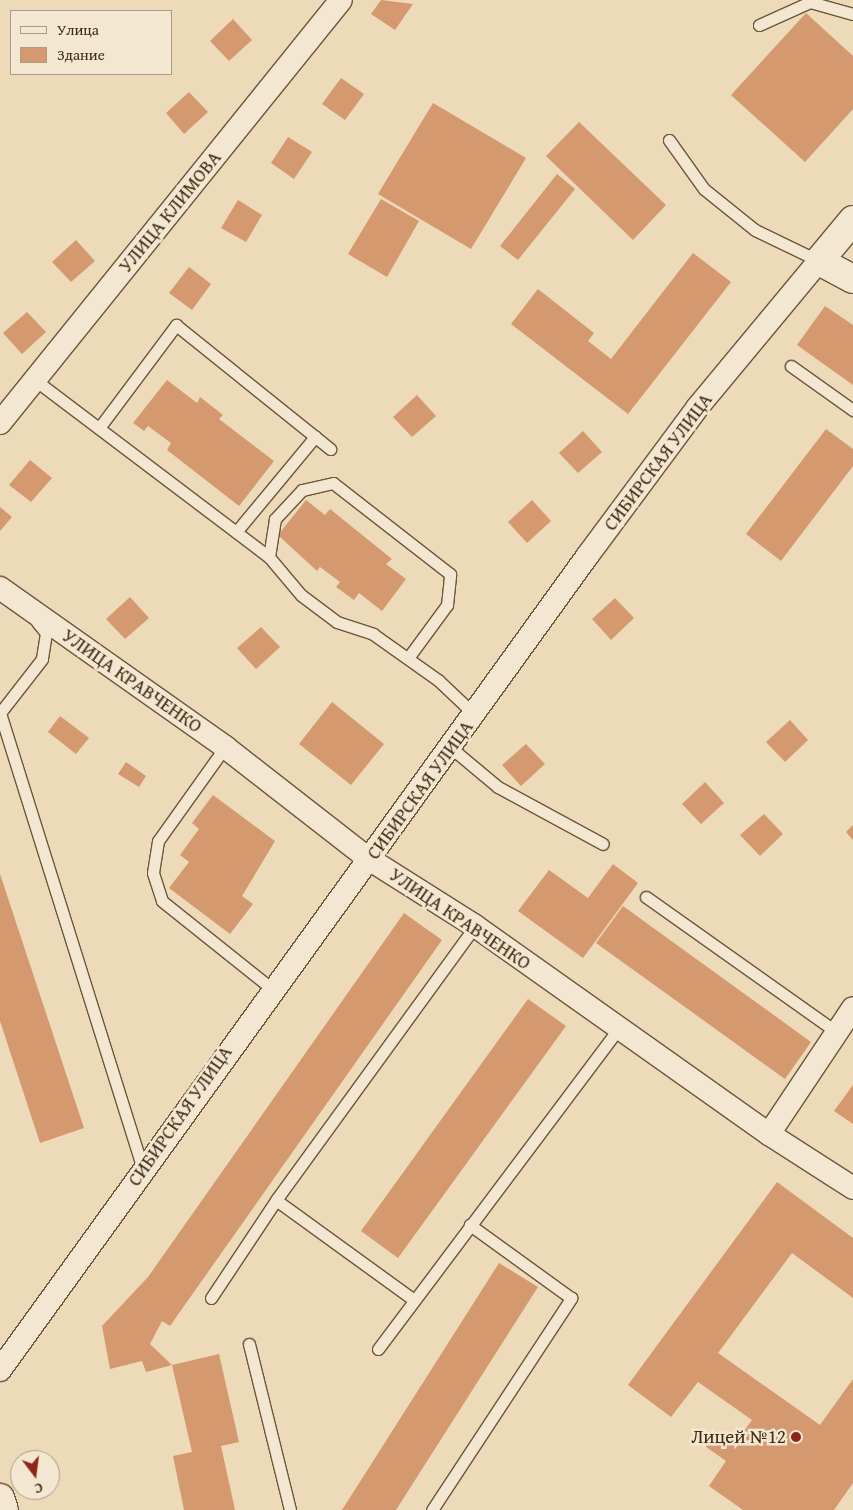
<!DOCTYPE html>
<meta charset="utf-8">
<style>
body{margin:0}
#map{position:relative;width:853px;height:1510px;overflow:hidden;background:#eddab9;font-family:"Gentium Book Plus",serif}
div>[style]{position:absolute}
.building>*{inset:0;background:#d4996f}
.roads{filter:drop-shadow(1px 0 #6c563c) drop-shadow(-1px 0 #6c563c) drop-shadow(0 1px #6c563c) drop-shadow(0 -1px #6c563c)}
.service>*{height:11px;margin:-5.5px;padding:0 5.5px;transform-origin:5.5px;border-radius:5.5px;background:#f3e7d2}
.minor>*{height:22px;margin:-11px;padding:0 11px;transform-origin:11px;border-radius:11px;background:#f3e7d2}
.tertiary>*{height:28px;margin:-14px;padding:0 14px;transform-origin:14px;border-radius:14px;background:#f3e7d2}
.secondary>*{height:28px;margin:-14px;padding:0 14px;transform-origin:14px;border-radius:14px;background:#f3e7d2}
.dots>*{width:14px;height:14px;translate:-50% -50%;box-sizing:border-box;border:2px solid #f3e7d2;border-radius:50%}
span{translate:-50% -50%;white-space:nowrap;text-align:center;line-height:1.15;-webkit-text-stroke:5px #f3e7d2;paint-order:stroke}
.street-label{font-size:19px;color:#412a12}
.poi-label{font-size:19px;color:#412a12}
.right{translate:-100% -50%;text-align:right}
.legend{position:absolute;left:10px;top:10px;width:162px;height:65px;box-sizing:border-box;background:#f3e7d2;border:1px solid #ac9b85;margin:0;padding:6px 9px;list-style:none;font-size:15px;color:#412a12}
.legend li{display:flex;align-items:center;gap:10px;height:25px}
.legend b{width:25px;border:1px solid #ac9b85}
.north{position:absolute;left:10px;top:1450px;width:50px;height:50px;box-sizing:border-box;background:#f3e7d2;border:1px solid #ac9b85;border-radius:50%;rotate:165deg;font-size:14px;font-weight:700;line-height:20px;text-align:center;color:#412a12}
.north::after{content:'';display:block;margin:auto;width:18px;height:22px;background:#8f2418;clip-path:polygon(50% 0,100% 100%,50% 72%,0 100%)}
</style>
<div id="map">
<div class="building">
<div style="clip-path:polygon(381px 0,413px 4px,395px 30px,371px 14px)"></div>
<div style="clip-path:polygon(806px 13px,853px 56px,853px 109px,805px 162px,731px 95px)"></div>
<div style="clip-path:polygon(233px 19px,252px 40px,229px 61px,210px 41px)"></div>
<div style="clip-path:polygon(341px 78px,364px 94px,345px 120px,322px 104px)"></div>
<div style="clip-path:polygon(189px 92px,208px 112px,184px 134px,166px 113px)"></div>
<div style="clip-path:polygon(433px 103px,526px 158px,471px 249px,378px 194px)"></div>
<div style="clip-path:polygon(579px 122px,666px 205px,633px 240px,546px 156px)"></div>
<div style="clip-path:polygon(288px 137px,312px 152px,294px 179px,271px 163px)"></div>
<div style="clip-path:polygon(557px 174px,575px 189px,518px 260px,500px 246px)"></div>
<div style="clip-path:polygon(381px 199px,419px 221px,387px 277px,348px 254px)"></div>
<div style="clip-path:polygon(238px 200px,262px 215px,246px 242px,221px 228px)"></div>
<div style="clip-path:polygon(76px 240px,95px 261px,71px 282px,52px 262px)"></div>
<div style="clip-path:polygon(693px 253px,731px 282px,628px 414px,511px 324px,538px 289px,594px 333px,588px 341px,611px 359px)"></div>
<div style="clip-path:polygon(189px 267px,211px 284px,192px 310px,169px 293px)"></div>
<div style="clip-path:polygon(825px 306px,853px 325px,853px 385px,797px 345px)"></div>
<div style="clip-path:polygon(27px 312px,46px 332px,22px 354px,3px 333px)"></div>
<div style="clip-path:polygon(167px 380px,197px 403px,200px 397px,223px 415px,219px 419px,274px 461px,239px 506px,167px 450px,171px 443px,148px 426px,144px 431px,133px 423px)"></div>
<div style="clip-path:polygon(417px 395px,436px 416px,412px 437px,393px 417px)"></div>
<div style="clip-path:polygon(826px 429px,853px 449px,853px 466px,781px 561px,746px 534px)"></div>
<div style="clip-path:polygon(583px 431px,602px 452px,578px 473px,559px 453px)"></div>
<div style="clip-path:polygon(30px 460px,52px 478px,31px 502px,9px 485px)"></div>
<div style="clip-path:polygon(306px 500px,325px 515px,330px 509px,392px 559px,386px 564px,406px 579px,382px 611px,359px 593px,354px 600px,336px 587px,340px 582px,320px 567px,317px 571px,278px 535px)"></div>
<div style="clip-path:polygon(532px 500px,551px 521px,527px 543px,508px 522px)"></div>
<div style="clip-path:polygon(0 507px,12px 517px,0 531px)"></div>
<div style="clip-path:polygon(130px 597px,149px 618px,125px 639px,106px 619px)"></div>
<div style="clip-path:polygon(615px 598px,634px 618px,611px 640px,592px 619px)"></div>
<div style="clip-path:polygon(261px 627px,280px 647px,256px 669px,237px 648px)"></div>
<div style="clip-path:polygon(332px 702px,384px 744px,351px 785px,299px 744px)"></div>
<div style="clip-path:polygon(60px 716px,89px 738px,76px 754px,48px 732px)"></div>
<div style="clip-path:polygon(790px 720px,808px 740px,785px 762px,766px 742px)"></div>
<div style="clip-path:polygon(526px 744px,545px 764px,521px 786px,502px 765px)"></div>
<div style="clip-path:polygon(126px 762px,146px 776px,139px 787px,118px 774px)"></div>
<div style="clip-path:polygon(705px 782px,724px 803px,701px 824px,682px 804px)"></div>
<div style="clip-path:polygon(213px 795px,275px 841px,242px 896px,253px 904px,230px 934px,169px 888px,189px 862px,180px 855px,199px 829px,192px 823px)"></div>
<div style="clip-path:polygon(764px 814px,783px 834px,760px 856px,740px 835px)"></div>
<div style="clip-path:polygon(853px 825px,853px 840px,846px 832px)"></div>
<div style="clip-path:polygon(613px 864px,638px 883px,583px 958px,518px 911px,549px 870px,588px 898px)"></div>
<div style="clip-path:polygon(0 874px,84px 1128px,40px 1143px,0 1021px)"></div>
<div style="clip-path:polygon(623px 906px,811px 1042px,785px 1079px,596px 943px)"></div>
<div style="clip-path:polygon(404px 913px,442px 940px,170px 1326px,162px 1321px,150px 1344px,172px 1365px,146px 1372px,142px 1361px,110px 1369px,102px 1326px,148px 1277px)"></div>
<div style="clip-path:polygon(528px 999px,566px 1026px,398px 1258px,361px 1231px)"></div>
<div style="clip-path:polygon(853px 1085px,853px 1124px,834px 1111px)"></div>
<div style="clip-path:polygon(777px 1182px,853px 1238px,853px 1298px,792px 1253px,718px 1353px,820px 1425px,853px 1379px,853px 1483px,834px 1510px,743px 1510px,709px 1486px,726px 1461px,702px 1444px,713px 1430px,734px 1445px,752px 1420px,698px 1382px,671px 1417px,628px 1385px)"></div>
<div style="clip-path:polygon(499px 1263px,538px 1287px,396px 1510px,342px 1510px)"></div>
<div style="clip-path:polygon(219px 1354px,239px 1442px,221px 1446px,235px 1510px,184px 1510px,173px 1456px,192px 1452px,172px 1365px)"></div>
</div>
<div class="roads">
<div class="service">
<div style="left:759px;top:25px;width:56px;rotate:-24.3deg"></div>
<div style="left:810px;top:2px;width:45px;rotate:15.6deg"></div>
<div style="left:669px;top:140px;width:60px;rotate:54.5deg"></div>
<div style="left:704px;top:189px;width:65px;rotate:38.8deg"></div>
<div style="left:755px;top:230px;width:71px;rotate:25.8deg"></div>
<div style="left:791px;top:366px;width:76px;rotate:35.4deg"></div>
<div style="left:35px;top:380px;width:293px;rotate:37.1deg"></div>
<div style="left:99px;top:428px;width:129px;rotate:-53.2deg"></div>
<div style="left:176px;top:325px;width:198px;rotate:38.8deg"></div>
<div style="left:236px;top:532px;width:124px;rotate:-50.3deg"></div>
<div style="left:37px;top:622px;width:14px;rotate:51deg"></div>
<div style="left:46px;top:633px;width:26px;rotate:99deg"></div>
<div style="left:42px;top:659px;width:68px;rotate:127.9deg"></div>
<div style="left:0;top:713px;width:478px;rotate:72.6deg"></div>
<div style="left:408px;top:658px;width:66px;rotate:-53.7deg"></div>
<div style="left:447px;top:605px;width:31px;rotate:-84deg"></div>
<div style="left:450px;top:574px;width:148px;rotate:-142.1deg"></div>
<div style="left:333px;top:483px;width:32px;rotate:167deg"></div>
<div style="left:302px;top:490px;width:40px;rotate:133deg"></div>
<div style="left:275px;top:519px;width:38px;rotate:99deg"></div>
<div style="left:269px;top:557px;width:50px;rotate:49.9deg"></div>
<div style="left:301px;top:595px;width:45px;rotate:36.9deg"></div>
<div style="left:337px;top:622px;width:38px;rotate:18deg"></div>
<div style="left:373px;top:634px;width:80px;rotate:35.3deg"></div>
<div style="left:438px;top:680px;width:51px;rotate:43.4deg"></div>
<div style="left:225px;top:747px;width:115px;rotate:125.5deg"></div>
<div style="left:158px;top:841px;width:32px;rotate:99deg"></div>
<div style="left:153px;top:873px;width:29px;rotate:72deg"></div>
<div style="left:162px;top:901px;width:139px;rotate:38.6deg"></div>
<div style="left:450px;top:747px;width:62px;rotate:39.8deg"></div>
<div style="left:498px;top:787px;width:119px;rotate:28.5deg"></div>
<div style="left:646px;top:897px;width:234px;rotate:35.3deg"></div>
<div style="left:211px;top:1298px;width:118px;rotate:-56.4deg"></div>
<div style="left:414px;top:1300px;width:170px;rotate:-144.1deg"></div>
<div style="left:276px;top:1200px;width:339px;rotate:-54deg"></div>
<div style="left:249px;top:1344px;width:171px;rotate:76.1deg"></div>
<div style="left:378px;top:1349px;width:400px;rotate:-53.1deg"></div>
<div style="left:432px;top:1510px;width:254px;rotate:-56.7deg"></div>
<div style="left:571px;top:1298px;width:125px;rotate:-144.1deg"></div>
</div>
<div class="minor">
<div style="left:0;top:423px;width:543px;rotate:-51.13deg"></div>
<div style="left:0;top:588px;width:276px;rotate:35.2deg"></div>
<div style="left:225px;top:747px;width:182px;rotate:37.9deg"></div>
<div style="left:369px;top:859px;width:125px;rotate:32.3deg"></div>
<div style="left:475px;top:926px;width:360px;rotate:35.3deg"></div>
<div style="left:769px;top:1134px;width:100px;rotate:32.7deg"></div>
<div style="left:769px;top:1134px;width:151px;rotate:-56.3deg"></div>
<div style="left:0;top:1370px;width:1005px;rotate:-54.19deg"></div>
<div style="left:588px;top:555px;width:183px;rotate:-53.4deg"></div>
<div style="left:697px;top:408px;width:191px;rotate:-50.3deg"></div>
</div>
<div class="tertiary">
<div style="left:853px;top:220px;width:53px;rotate:129.7deg"></div>
<div style="left:819px;top:261px;width:38px;rotate:28deg"></div>
</div>
<div class="secondary">
<div style="left:0;top:1498px;width:13px;rotate:72deg"></div>
</div>
</div>
<div class="dots">
<div style="left:796px;top:1437px;background:#8f2418"></div>
</div>
<div class="street-label">
<span style="left:170px;top:212px;rotate:-51deg">УЛИЦА КЛИМОВА</span>
<span style="left:658px;top:462px;rotate:-53deg">СИБИРСКАЯ УЛИЦА</span>
<span style="left:132px;top:681px;rotate:35deg">УЛИЦА КРАВЧЕНКО</span>
<span style="left:420px;top:790px;rotate:-54deg">СИБИРСКАЯ УЛИЦА</span>
<span style="left:460px;top:919px;rotate:34deg">УЛИЦА КРАВЧЕНКО</span>
<span style="left:180px;top:1116px;rotate:-55deg">СИБИРСКАЯ УЛИЦА</span>
</div>
<div class="poi-label">
<span class="right" style="left:786px;top:1437px">Лицей №12</span>
</div>
<ul class="legend">
<li><b style="height:6px;background:#f3e7d2"></b>Улица</li>
<li><b style="height:14px;background:#d4996f"></b>Здание</li>
</ul>
<div class="north">С</div>
</div>
